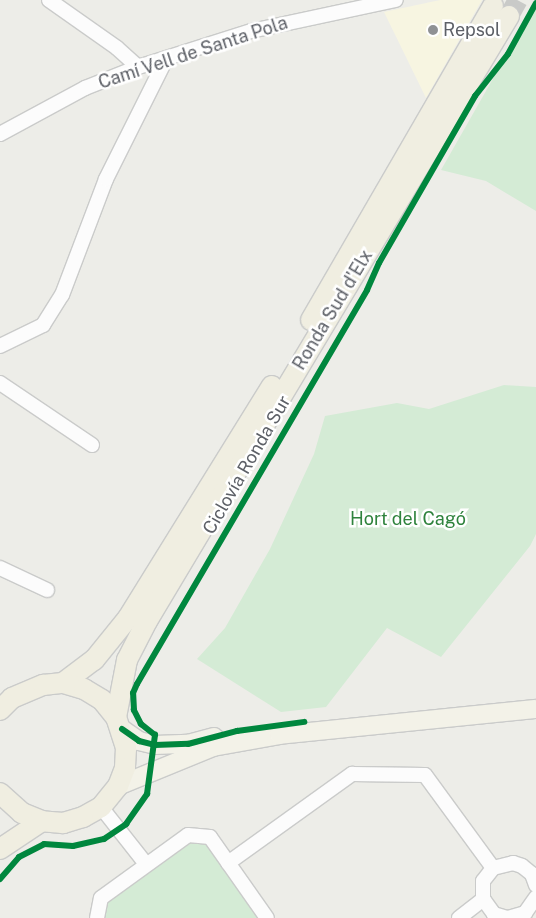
<!DOCTYPE html>
<meta charset="utf-8">
<style>
body{margin:0}
#map{position:relative;width:536px;height:918px;overflow:hidden;background:#edede8;font-family:"Public Sans",sans-serif}
div>[style]{position:absolute}
.commercial>*{inset:0;background:#f7f5e1}
.green>*{inset:0;background:#d4ebd5}
.highway-tunnel>*{height:20px;margin-top:-10px;transform-origin:0;background:repeating-linear-gradient(90deg,#c9cac8 0 20px,transparent 0 30px)}
.roads{filter:drop-shadow(1px 0 #cacbca) drop-shadow(-1px 0 #cacbca) drop-shadow(0 1px #cacbca) drop-shadow(0 -1px #cacbca)}
.minor>*{height:14px;margin:-7px;padding:0 7px;transform-origin:7px;border-radius:7px;background:#fcfcfc}
.major>*{height:18px;margin:-9px;padding:0 9px;transform-origin:9px;border-radius:9px;background:#f3f2e8}
.highway>*{height:20px;margin:-10px;padding:0 10px;transform-origin:10px;border-radius:10px;background:#f0eee1}
.cycleway>*{height:6px;margin:-3px;padding:0 3px;transform-origin:3px;border-radius:3px;background:#00873e}
.dots>*{width:14px;height:14px;translate:-50% -50%;box-sizing:border-box;border:2px solid #fff;border-radius:50%}
span{translate:-50% -50%;white-space:nowrap;text-align:center;line-height:1.15;-webkit-text-stroke:5px #fff;paint-order:stroke}
.poi-label{font-size:18px;color:#5d6067}
.left{translate:0 -50%;text-align:left}
.street-label{font-size:18px;color:#5d6067}
.park-label{font-size:18px;color:#2f833d}
</style>
<div id="map">
<div class="commercial">
<div style="clip-path:polygon(440px 0,482px 0,426px 98px,384px 12px)"></div>
</div>
<div class="green">
<div style="clip-path:polygon(536px 3px,536px 211px,486px 181px,441px 170px)"></div>
<div style="clip-path:polygon(504px 385px,536px 387px,536px 534px,530px 546px,441px 657px,387px 628px,326px 707px,281px 712px,197px 659px,225px 628px,270px 549px,314px 454px,325px 416px,397px 403px,429px 409px)"></div>
<div style="clip-path:polygon(194px 841px,210px 844px,264px 918px,104px 918px,105px 904px,109px 899px)"></div>
</div>
<div class="highway-tunnel">
<div style="left:509px;top:16px;width:18px;rotate:-61deg"></div>
</div>
<div class="roads">
<div class="minor">
<div style="left:49px;top:0;width:83px;rotate:35.2deg"></div>
<div style="left:117px;top:48px;width:28px;rotate:42deg"></div>
<div style="left:0;top:134px;width:97px;rotate:-28.4deg"></div>
<div style="left:85px;top:88px;width:57px;rotate:-21.6deg"></div>
<div style="left:138px;top:67px;width:119px;rotate:-17.7deg"></div>
<div style="left:251px;top:31px;width:148px;rotate:-12.1deg"></div>
<div style="left:0;top:346px;width:48px;rotate:-26deg"></div>
<div style="left:43px;top:325px;width:36px;rotate:-58deg"></div>
<div style="left:62px;top:295px;width:124px;rotate:-69.2deg"></div>
<div style="left:106px;top:179px;width:134px;rotate:-63.4deg"></div>
<div style="left:0;top:383px;width:111px;rotate:34deg"></div>
<div style="left:0;top:568px;width:52px;rotate:25.1deg"></div>
<div style="left:101px;top:807px;width:73px;rotate:51.7deg"></div>
<div style="left:228px;top:863px;width:153px;rotate:-35.7deg"></div>
<div style="left:352px;top:774px;width:73px;rotate:0.8deg"></div>
<div style="left:425px;top:775px;width:115px;rotate:53.8deg"></div>
<div style="left:97px;top:918px;width:20px;rotate:-79deg"></div>
<div style="left:101px;top:898px;width:107px;rotate:-35.9deg"></div>
<div style="left:188px;top:835px;width:22px;rotate:5deg"></div>
<div style="left:210px;top:837px;width:99px;rotate:54.9deg"></div>
<div style="left:459px;top:918px;width:31px;rotate:-38deg"></div>
<div style="left:507px;top:918px;width:14px;rotate:-163deg"></div>
<div style="left:494px;top:914px;width:19px;rotate:-126deg"></div>
<div style="left:483px;top:899px;width:18px;rotate:-90deg"></div>
<div style="left:483px;top:881px;width:16px;rotate:-52deg"></div>
<div style="left:493px;top:868px;width:21px;rotate:-14deg"></div>
<div style="left:513px;top:863px;width:9px;rotate:18deg"></div>
<div style="left:522px;top:866px;width:13px;rotate:39deg"></div>
<div style="left:532px;top:874px;width:12px;rotate:70deg"></div>
<div style="left:508px;top:918px;width:18px;rotate:-16deg"></div>
<div style="left:525px;top:913px;width:19px;rotate:-55deg"></div>
</div>
<div class="major">
<div style="left:122px;top:729px;width:21px;rotate:35deg"></div>
<div style="left:139px;top:741px;width:16px;rotate:14deg"></div>
<div style="left:155px;top:745px;width:33px;rotate:-2deg"></div>
<div style="left:188px;top:744px;width:27px;rotate:-15deg"></div>
<div style="left:118px;top:786px;width:103px;rotate:-22.3deg"></div>
<div style="left:213px;top:747px;width:67px;rotate:-10.3deg"></div>
<div style="left:279px;top:735px;width:258px;rotate:-5.8deg"></div>
</div>
<div class="highway">
<div style="left:311px;top:320px;width:363px;rotate:-59.9deg"></div>
<div style="left:63px;top:683px;width:39px;rotate:-37deg"></div>
<div style="left:94px;top:660px;width:54px;rotate:-51deg"></div>
<div style="left:128px;top:618px;width:273px;rotate:-58.2deg"></div>
<div style="left:0;top:710px;width:17px;rotate:-45deg"></div>
<div style="left:12px;top:698px;width:34px;rotate:-23deg"></div>
<div style="left:43px;top:685px;width:20px;rotate:-6deg"></div>
<div style="left:63px;top:683px;width:22px;rotate:16deg"></div>
<div style="left:84px;top:689px;width:21px;rotate:31deg"></div>
<div style="left:102px;top:700px;width:22px;rotate:51deg"></div>
<div style="left:116px;top:717px;width:33px;rotate:72deg"></div>
<div style="left:126px;top:748px;width:20px;rotate:93deg"></div>
<div style="left:125px;top:768px;width:19px;rotate:111deg"></div>
<div style="left:118px;top:786px;width:27px;rotate:129deg"></div>
<div style="left:101px;top:807px;width:21px;rotate:151deg"></div>
<div style="left:83px;top:817px;width:21px;rotate:163deg"></div>
<div style="left:63px;top:823px;width:21px;rotate:-175deg"></div>
<div style="left:42px;top:821px;width:22px;rotate:-158deg"></div>
<div style="left:22px;top:813px;width:30px;rotate:-138deg"></div>
<div style="left:116px;top:717px;width:58px;rotate:-79.1deg"></div>
<div style="left:127px;top:660px;width:44px;rotate:-62.9deg"></div>
<div style="left:147px;top:621px;width:705px;rotate:-59.11deg"></div>
<div style="left:0;top:849px;width:50px;rotate:-33.7deg"></div>
</div>
</div>
<div class="cycleway">
<div style="left:122px;top:729px;width:21px;rotate:35deg"></div>
<div style="left:139px;top:741px;width:16px;rotate:14deg"></div>
<div style="left:155px;top:745px;width:33px;rotate:-2deg"></div>
<div style="left:188px;top:744px;width:51px;rotate:-14.9deg"></div>
<div style="left:237px;top:731px;width:68px;rotate:-7.7deg"></div>
<div style="left:0;top:879px;width:29px;rotate:-49deg"></div>
<div style="left:19px;top:857px;width:28px;rotate:-27deg"></div>
<div style="left:44px;top:844px;width:29px;rotate:4deg"></div>
<div style="left:73px;top:846px;width:32px;rotate:-13deg"></div>
<div style="left:104px;top:839px;width:27px;rotate:-34deg"></div>
<div style="left:126px;top:824px;width:37px;rotate:-55deg"></div>
<div style="left:147px;top:794px;width:60px;rotate:-82.3deg"></div>
<div style="left:155px;top:735px;width:18px;rotate:-142deg"></div>
<div style="left:141px;top:724px;width:16px;rotate:-117deg"></div>
<div style="left:134px;top:710px;width:17px;rotate:-93deg"></div>
<div style="left:133px;top:693px;width:10px;rotate:-66deg"></div>
<div style="left:137px;top:684px;width:456px;rotate:-59.7deg"></div>
<div style="left:367px;top:290px;width:30px;rotate:-66deg"></div>
<div style="left:379px;top:263px;width:193px;rotate:-60.1deg"></div>
<div style="left:475px;top:96px;width:53px;rotate:-51.8deg"></div>
<div style="left:508px;top:54px;width:58px;rotate:-61.2deg"></div>
</div>
<div class="dots">
<div style="left:433px;top:30px;background:#8f9194"></div>
</div>
<div class="poi-label">
<span class="left" style="left:443px;top:30px">Repsol</span>
</div>
<div class="street-label">
<span style="left:193px;top:53px;rotate:-18deg">Camí Vell de Santa Pola</span>
<span style="left:333px;top:310px;rotate:-59deg">Ronda Sud d'Elx</span>
<span style="left:247px;top:465px;rotate:-60deg">Ciclovía Ronda Sur</span>
</div>
<div class="park-label">
<span style="left:408px;top:519px">Hort del Cagó</span>
</div>
</div>
